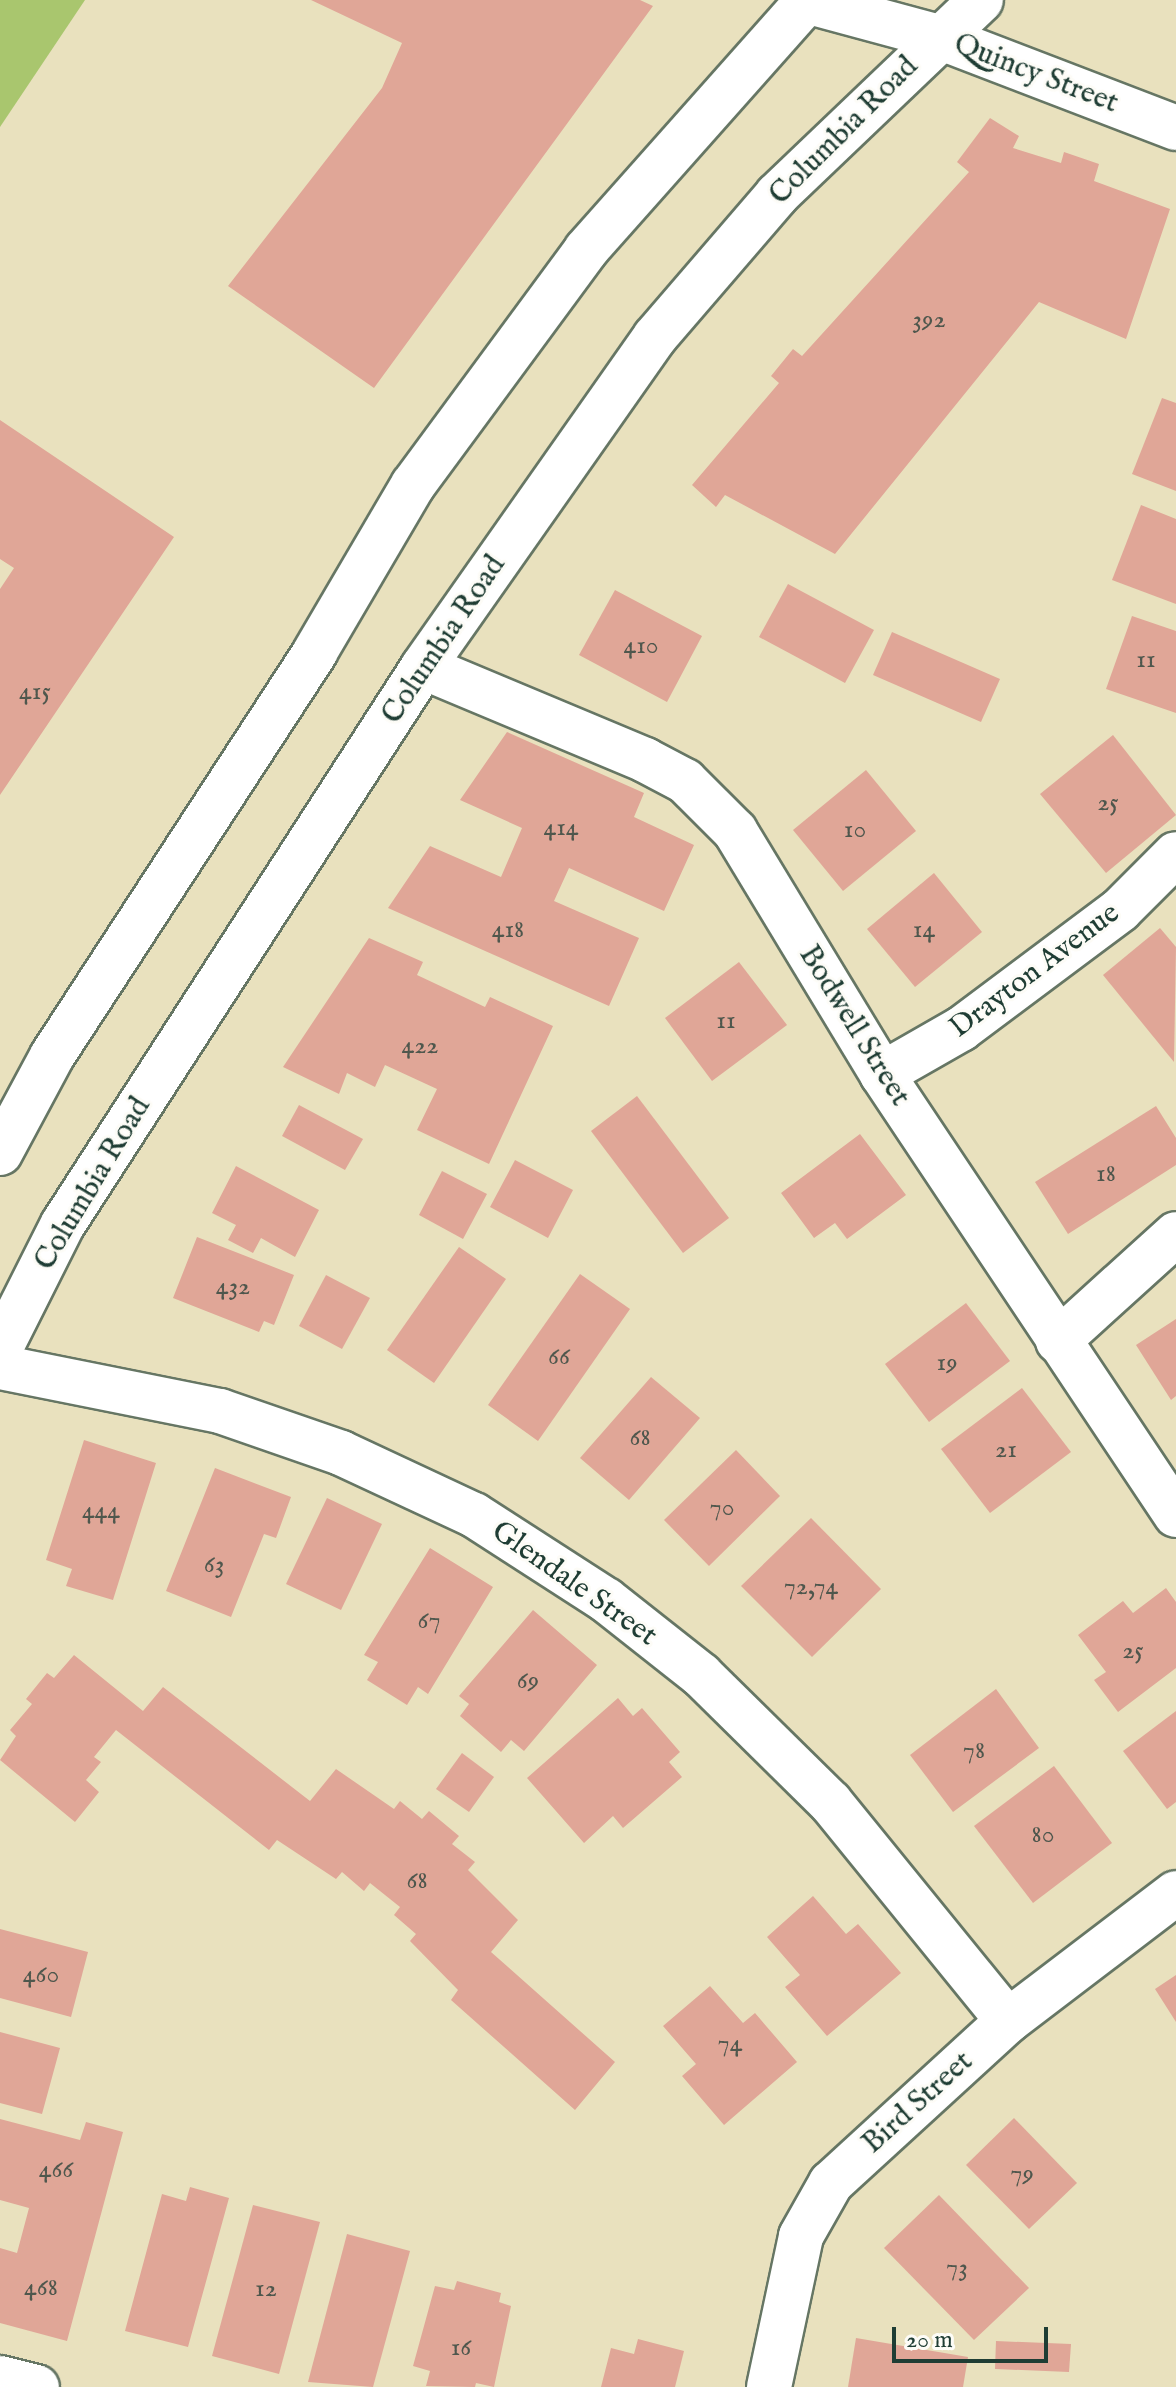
<!DOCTYPE html>
<style>
body{margin:0}
#map{position:relative;width:1176px;height:2387px;overflow:hidden;background:#e9e1be;font-family:"IM FELL English",serif}
div>[style]{position:absolute}
.green>*{inset:0;background:#a9c66e}
.building>*{inset:0;background:#e0a697}
.roads{filter:drop-shadow(2px 0 #667664) drop-shadow(-2px 0 #667664) drop-shadow(0 2px #667664) drop-shadow(0 -2px #667664)}
.minor>*{height:44px;margin:-22px;padding:0 22px;transform-origin:22px;border-radius:22px;background:#fff}
.major>*{height:44px;margin:-22px;padding:0 22px;transform-origin:22px;border-radius:22px;background:#fff}
span{translate:-50% -50%;white-space:nowrap;text-align:center;line-height:1.15;-webkit-text-stroke:6px #fdfcf7;paint-order:stroke}
.number-label{font-size:26px;color:#4f574d}
.number-label span{-webkit-text-stroke-width:0}
.street-label{font-size:30px;color:#1f3d34}
.scale{position:absolute;left:892px;top:2327px;width:156px;height:36px;box-sizing:border-box;border:4px solid #1f3d34;border-top:0;padding-left:10px;font-size:24px;line-height:28px;white-space:nowrap;color:#1f3d34;-webkit-text-stroke:6px #fdfcf7;paint-order:stroke}
</style>
<div id="map">
<div class="green">
<div style="clip-path:polygon(0 0,85px 0,0 127px)"></div>
</div>
<div class="building">
<div style="clip-path:polygon(311px 0,640px 0,653px 6px,374px 388px,228px 286px,382px 88px,402px 43px)"></div>
<div style="clip-path:polygon(990px 118px,1019px 136px,1013px 148px,1061px 163px,1064px 152px,1099px 164px,1094px 181px,1170px 209px,1126px 339px,1039px 302px,835px 554px,725px 495px,716px 507px,692px 485px,779px 383px,771px 376px,793px 349px,802px 356px,969px 172px,957px 162px)"></div>
<div style="clip-path:polygon(1162px 398px,1176px 403px,1176px 491px,1132px 474px)"></div>
<div style="clip-path:polygon(0 420px,174px 537px,0 795px,0 589px,14px 568px,0 559px)"></div>
<div style="clip-path:polygon(1141px 505px,1176px 519px,1176px 604px,1112px 580px)"></div>
<div style="clip-path:polygon(788px 584px,874px 630px,845px 683px,759px 637px)"></div>
<div style="clip-path:polygon(615px 590px,702px 636px,667px 702px,579px 655px)"></div>
<div style="clip-path:polygon(1132px 616px,1176px 631px,1176px 713px,1106px 689px)"></div>
<div style="clip-path:polygon(892px 632px,1000px 679px,981px 722px,873px 675px)"></div>
<div style="clip-path:polygon(507px 732px,644px 793px,634px 817px,694px 845px,664px 911px,569px 868px,554px 901px,639px 938px,609px 1006px,388px 908px,430px 846px,501px 877px,522px 828px,460px 800px)"></div>
<div style="clip-path:polygon(1113px 735px,1176px 815px,1106px 873px,1040px 794px)"></div>
<div style="clip-path:polygon(866px 770px,916px 831px,843px 891px,793px 830px)"></div>
<div style="clip-path:polygon(934px 873px,982px 932px,915px 987px,867px 929px)"></div>
<div style="clip-path:polygon(1160px 928px,1176px 947px,1174px 1062px,1103px 975px)"></div>
<div style="clip-path:polygon(369px 938px,423px 962px,417px 975px,485px 1007px,490px 997px,553px 1026px,489px 1164px,417px 1130px,437px 1089px,385px 1065px,375px 1087px,347px 1073px,339px 1094px,283px 1067px)"></div>
<div style="clip-path:polygon(739px 962px,787px 1025px,712px 1081px,665px 1018px)"></div>
<div style="clip-path:polygon(637px 1096px,729px 1218px,683px 1253px,591px 1131px)"></div>
<div style="clip-path:polygon(299px 1105px,363px 1139px,345px 1170px,282px 1136px)"></div>
<div style="clip-path:polygon(1156px 1106px,1176px 1138px,1176px 1165px,1068px 1234px,1035px 1182px)"></div>
<div style="clip-path:polygon(860px 1134px,906px 1195px,847px 1239px,835px 1223px,814px 1238px,781px 1193px)"></div>
<div style="clip-path:polygon(515px 1160px,573px 1190px,548px 1238px,490px 1207px)"></div>
<div style="clip-path:polygon(236px 1166px,319px 1210px,295px 1257px,261px 1238px,253px 1253px,228px 1240px,236px 1225px,212px 1213px)"></div>
<div style="clip-path:polygon(442px 1171px,487px 1194px,463px 1239px,419px 1215px)"></div>
<div style="clip-path:polygon(197px 1237px,294px 1275px,274px 1325px,264px 1321px,259px 1332px,173px 1298px)"></div>
<div style="clip-path:polygon(459px 1247px,506px 1279px,434px 1383px,387px 1350px)"></div>
<div style="clip-path:polygon(580px 1274px,630px 1309px,538px 1441px,488px 1405px)"></div>
<div style="clip-path:polygon(326px 1275px,370px 1298px,342px 1349px,299px 1326px)"></div>
<div style="clip-path:polygon(966px 1303px,1010px 1361px,929px 1422px,885px 1364px)"></div>
<div style="clip-path:polygon(1176px 1319px,1176px 1396px,1171px 1400px,1136px 1345px)"></div>
<div style="clip-path:polygon(651px 1377px,700px 1418px,629px 1500px,580px 1458px)"></div>
<div style="clip-path:polygon(1022px 1388px,1071px 1452px,990px 1513px,941px 1449px)"></div>
<div style="clip-path:polygon(84px 1440px,156px 1463px,113px 1600px,66px 1586px,72px 1569px,46px 1560px)"></div>
<div style="clip-path:polygon(736px 1450px,780px 1496px,709px 1566px,664px 1520px)"></div>
<div style="clip-path:polygon(215px 1468px,291px 1497px,276px 1538px,264px 1534px,231px 1617px,166px 1591px)"></div>
<div style="clip-path:polygon(327px 1498px,382px 1524px,341px 1610px,286px 1584px)"></div>
<div style="clip-path:polygon(811px 1518px,881px 1589px,812px 1657px,741px 1586px)"></div>
<div style="clip-path:polygon(430px 1548px,493px 1587px,428px 1694px,418px 1687px,407px 1705px,367px 1680px,378px 1662px,364px 1655px)"></div>
<div style="clip-path:polygon(1166px 1588px,1176px 1602px,1176px 1668px,1118px 1712px,1094px 1680px,1106px 1672px,1078px 1635px,1123px 1601px,1133px 1613px)"></div>
<div style="clip-path:polygon(533px 1610px,597px 1665px,524px 1751px,511px 1740px,501px 1752px,460px 1716px,469px 1704px,459px 1696px)"></div>
<div style="clip-path:polygon(74px 1655px,143px 1711px,163px 1687px,310px 1801px,336px 1769px,394px 1809px,400px 1801px,422px 1819px,429px 1811px,459px 1836px,452px 1844px,475px 1862px,468px 1870px,518px 1920px,491px 1952px,615px 2062px,575px 2110px,451px 2000px,458px 1990px,410px 1941px,416px 1934px,394px 1915px,400px 1907px,370px 1883px,364px 1891px,342px 1872px,336px 1879px,277px 1840px,269px 1850px,116px 1730px,94px 1757px,101px 1762px,86px 1780px,99px 1792px,75px 1822px,0 1760px,16px 1736px,10px 1730px,32px 1704px,26px 1699px,47px 1673px,54px 1678px)"></div>
<div style="clip-path:polygon(996px 1689px,1039px 1748px,953px 1812px,910px 1755px)"></div>
<div style="clip-path:polygon(618px 1698px,633px 1716px,642px 1708px,680px 1752px,669px 1762px,682px 1777px,623px 1828px,613px 1816px,584px 1843px,527px 1778px)"></div>
<div style="clip-path:polygon(1176px 1711px,1176px 1802px,1167px 1809px,1123px 1751px)"></div>
<div style="clip-path:polygon(462px 1753px,494px 1777px,469px 1812px,436px 1789px)"></div>
<div style="clip-path:polygon(1054px 1766px,1112px 1843px,1033px 1903px,974px 1826px)"></div>
<div style="clip-path:polygon(813px 1896px,846px 1934px,858px 1924px,901px 1973px,827px 2036px,785px 1987px,800px 1975px,767px 1937px)"></div>
<div style="clip-path:polygon(0 1929px,88px 1952px,71px 2017px,0 1998px)"></div>
<div style="clip-path:polygon(1176px 1975px,1176px 2022px,1155px 1989px)"></div>
<div style="clip-path:polygon(710px 1986px,743px 2023px,755px 2013px,797px 2062px,724px 2125px,682px 2076px,696px 2064px,663px 2026px)"></div>
<div style="clip-path:polygon(0 2032px,60px 2048px,42px 2114px,0 2103px)"></div>
<div style="clip-path:polygon(1014px 2118px,1077px 2183px,1029px 2229px,966px 2165px)"></div>
<div style="clip-path:polygon(0 2119px,80px 2140px,86px 2122px,123px 2132px,67px 2341px,0 2323px,0 2248px,17px 2253px,29px 2208px,0 2200px)"></div>
<div style="clip-path:polygon(190px 2187px,229px 2198px,188px 2347px,125px 2331px,162px 2194px,186px 2201px)"></div>
<div style="clip-path:polygon(939px 2195px,1029px 2288px,974px 2340px,884px 2248px)"></div>
<div style="clip-path:polygon(253px 2205px,320px 2222px,279px 2374px,212px 2356px)"></div>
<div style="clip-path:polygon(347px 2234px,410px 2251px,373px 2387px,308px 2382px)"></div>
<div style="clip-path:polygon(457px 2281px,501px 2293px,499px 2302px,511px 2306px,494px 2387px,476px 2383px,475px 2387px,426px 2386px,430px 2371px,413px 2366px,435px 2286px,454px 2290px)"></div>
<div style="clip-path:polygon(856px 2338px,968px 2357px,963px 2387px,848px 2387px)"></div>
<div style="clip-path:polygon(638px 2339px,684px 2351px,675px 2387px,601px 2387px,611px 2348px,634px 2354px)"></div>
<div style="clip-path:polygon(996px 2341px,1071px 2344px,1069px 2372px,995px 2369px)"></div>
</div>
<div class="roads">
<div class="minor">
<div style="left:423px;top:667px;width:241px;rotate:22.7deg"></div>
<div style="left:645px;top:760px;width:45px;rotate:27.7deg"></div>
<div style="left:685px;top:781px;width:71px;rotate:45deg"></div>
<div style="left:735px;top:831px;width:284px;rotate:58.8deg"></div>
<div style="left:882px;top:1074px;width:530px;rotate:56.31deg"></div>
<div style="left:882px;top:1074px;width:91px;rotate:-29.7deg"></div>
<div style="left:961px;top:1029px;width:199px;rotate:-36.8deg"></div>
<div style="left:1120px;top:910px;width:79px;rotate:-45deg"></div>
<div style="left:1058px;top:1341px;width:159px;rotate:-42.2deg"></div>
<div style="left:0;top:1367px;width:224px;rotate:11.3deg"></div>
<div style="left:220px;top:1411px;width:128px;rotate:19.1deg"></div>
<div style="left:341px;top:1453px;width:147px;rotate:25deg"></div>
<div style="left:474px;top:1515px;width:157px;rotate:32.8deg"></div>
<div style="left:606px;top:1600px;width:121px;rotate:38.3deg"></div>
<div style="left:701px;top:1675px;width:181px;rotate:44.6deg"></div>
<div style="left:830px;top:1802px;width:282px;rotate:50.9deg"></div>
<div style="left:0;top:2378px;width:38px;rotate:14deg"></div>
<div style="left:769px;top:2387px;width:154px;rotate:-78deg"></div>
<div style="left:801px;top:2236px;width:61px;rotate:-60.5deg"></div>
<div style="left:831px;top:2183px;width:240px;rotate:-42.5deg"></div>
<div style="left:1008px;top:2021px;width:211px;rotate:-37.3deg"></div>
</div>
<div class="major">
<div style="left:802px;top:0;width:142px;rotate:15.1deg"></div>
<div style="left:939px;top:37px;width:254px;rotate:21deg"></div>
<div style="left:0;top:1153px;width:110px;rotate:-61.8deg"></div>
<div style="left:52px;top:1056px;width:482px;rotate:-56.9deg"></div>
<div style="left:315px;top:652px;width:194px;rotate:-59.6deg"></div>
<div style="left:413px;top:485px;width:292px;rotate:-53.6deg"></div>
<div style="left:586px;top:250px;width:334px;rotate:-48.4deg"></div>
<div style="left:0;top:1349px;width:140px;rotate:-63.3deg"></div>
<div style="left:63px;top:1224px;width:663px;rotate:-57.12deg"></div>
<div style="left:423px;top:667px;width:403px;rotate:-54.9deg"></div>
<div style="left:655px;top:337px;width:187px;rotate:-49.3deg"></div>
<div style="left:777px;top:195px;width:282px;rotate:-43.7deg"></div>
</div>
</div>
<div class="number-label">
<span style="left:929px;top:320px">392</span>
<span style="left:641px;top:646px">410</span>
<span style="left:1146px;top:660px">11</span>
<span style="left:35px;top:692px">415</span>
<span style="left:1108px;top:803px">25</span>
<span style="left:561px;top:828px">414</span>
<span style="left:855px;top:830px">10</span>
<span style="left:508px;top:930px">418</span>
<span style="left:924px;top:930px">14</span>
<span style="left:726px;top:1021px">11</span>
<span style="left:420px;top:1046px">422</span>
<span style="left:1106px;top:1174px">18</span>
<span style="left:233px;top:1287px">432</span>
<span style="left:559px;top:1357px">66</span>
<span style="left:947px;top:1363px">19</span>
<span style="left:640px;top:1438px">68</span>
<span style="left:1006px;top:1450px">21</span>
<span style="left:722px;top:1508px">70</span>
<span style="left:101px;top:1511px">444</span>
<span style="left:214px;top:1565px">63</span>
<span style="left:811px;top:1587px">72,74</span>
<span style="left:429px;top:1621px">67</span>
<span style="left:1133px;top:1651px">25</span>
<span style="left:528px;top:1681px">69</span>
<span style="left:974px;top:1751px">78</span>
<span style="left:1043px;top:1835px">80</span>
<span style="left:417px;top:1881px">68</span>
<span style="left:41px;top:1975px">460</span>
<span style="left:730px;top:2044px">74</span>
<span style="left:56px;top:2170px">466</span>
<span style="left:1022px;top:2174px">79</span>
<span style="left:957px;top:2268px">73</span>
<span style="left:41px;top:2288px">468</span>
<span style="left:266px;top:2289px">12</span>
<span style="left:461px;top:2348px">16</span>
</div>
<div class="street-label">
<span style="left:1036px;top:74px;rotate:21deg">Quincy Street</span>
<span style="left:844px;top:131px;rotate:-45deg">Columbia Road</span>
<span style="left:444px;top:640px;rotate:-56deg">Columbia Road</span>
<span style="left:1035px;top:971px;rotate:-37deg">Drayton Avenue</span>
<span style="left:854px;top:1026px;rotate:58deg">Bodwell Street</span>
<span style="left:93px;top:1184px;rotate:-59deg">Columbia Road</span>
<span style="left:574px;top:1584px;rotate:35deg">Glendale Street</span>
<span style="left:918px;top:2103px;rotate:-42deg">Bird Street</span>
</div>
<div class="scale">20 m</div>
</div>
